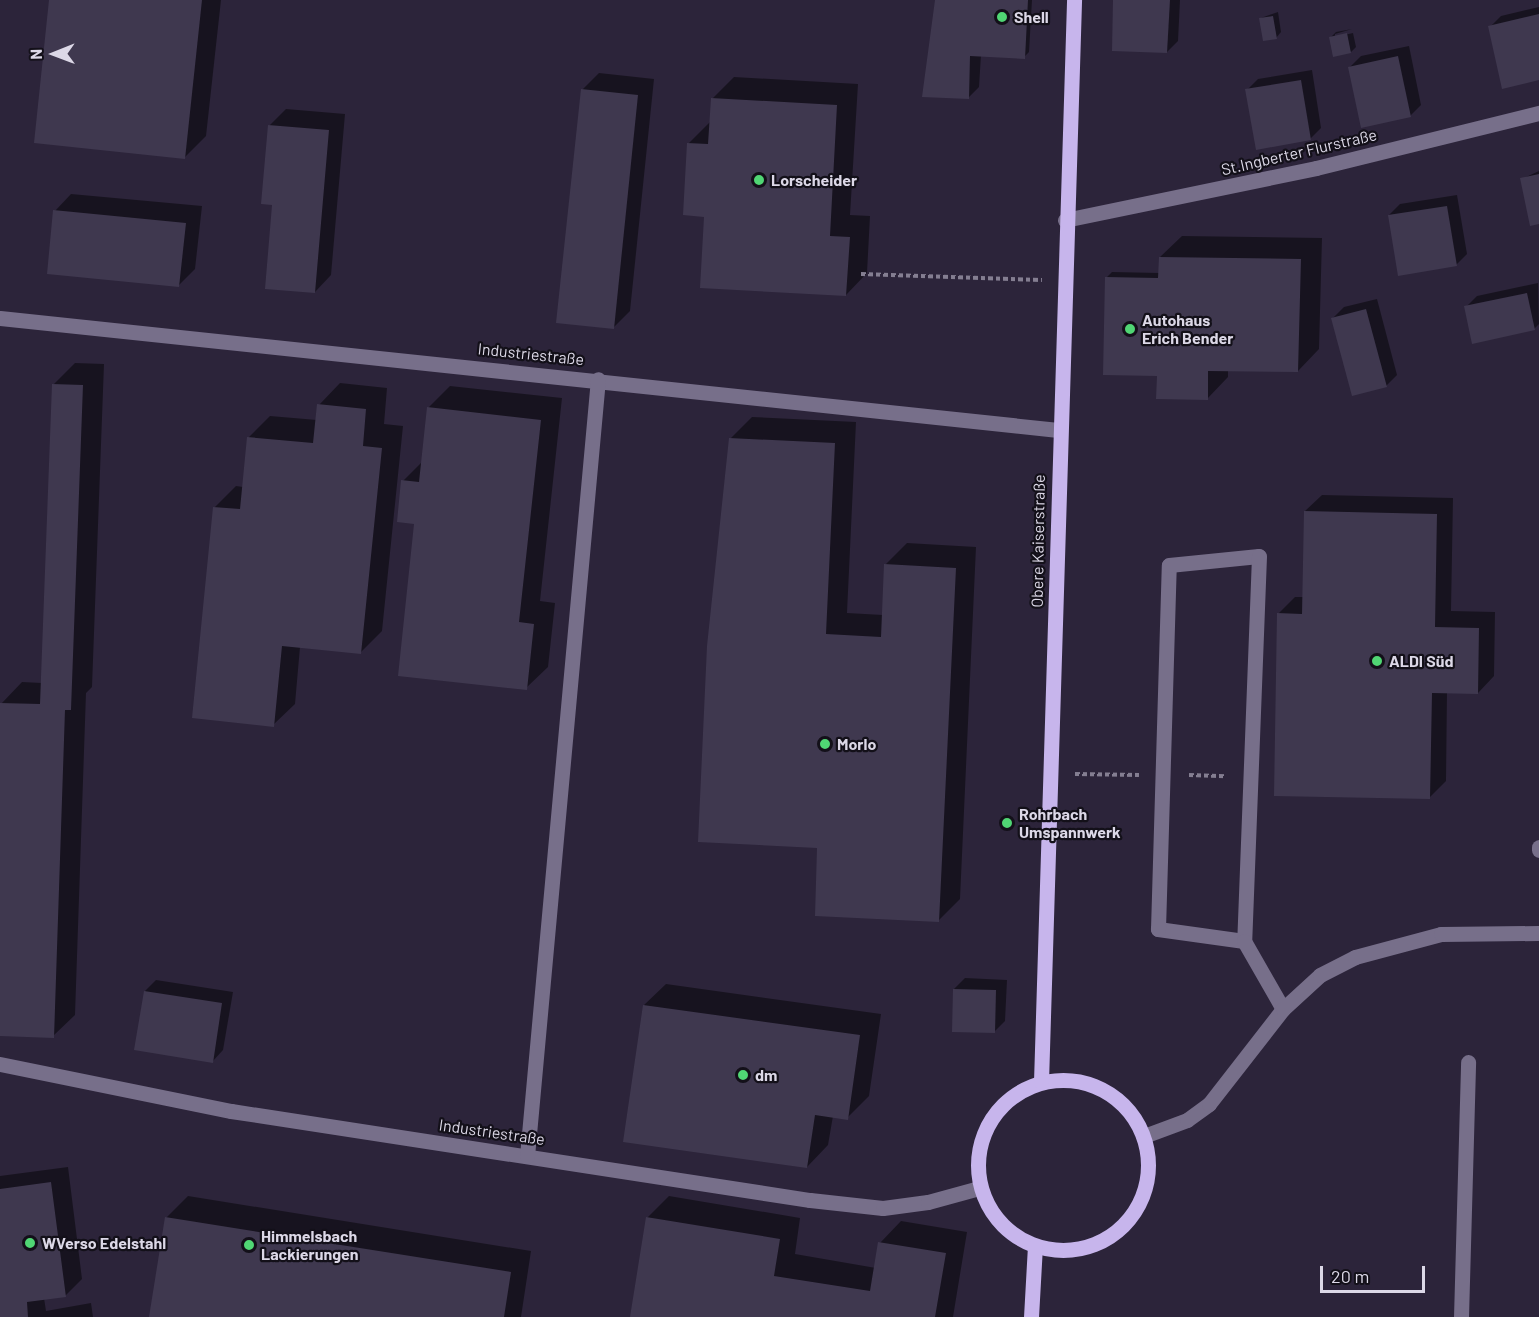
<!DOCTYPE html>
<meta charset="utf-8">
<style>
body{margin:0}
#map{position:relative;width:1539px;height:1317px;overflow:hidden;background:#2c243a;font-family:Barlow,sans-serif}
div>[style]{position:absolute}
.shadow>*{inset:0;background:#0007}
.building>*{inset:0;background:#3f384f}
.path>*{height:4px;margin-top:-2px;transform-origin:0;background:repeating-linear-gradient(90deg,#847e91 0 4.5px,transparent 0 7.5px)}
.minor>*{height:15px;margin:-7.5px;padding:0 7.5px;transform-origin:7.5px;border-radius:7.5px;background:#776f8a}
.major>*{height:15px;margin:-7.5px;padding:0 7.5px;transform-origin:7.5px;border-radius:7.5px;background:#c7b5ec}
.major>.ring{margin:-7.5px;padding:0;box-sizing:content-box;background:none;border:15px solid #c7b5ec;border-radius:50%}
.dots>*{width:16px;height:16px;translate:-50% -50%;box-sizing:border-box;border:3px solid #131019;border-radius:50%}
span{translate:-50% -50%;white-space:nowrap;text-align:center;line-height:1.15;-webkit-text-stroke:4.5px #131019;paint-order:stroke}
.poi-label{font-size:16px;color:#dcd8e7;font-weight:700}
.left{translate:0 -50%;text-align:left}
.street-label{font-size:16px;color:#dcd8e7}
.north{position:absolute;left:24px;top:24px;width:60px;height:60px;-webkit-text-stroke:4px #131019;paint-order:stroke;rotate:269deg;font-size:16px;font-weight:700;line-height:24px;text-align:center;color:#dcd8e7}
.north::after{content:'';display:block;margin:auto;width:21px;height:27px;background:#dcd8e7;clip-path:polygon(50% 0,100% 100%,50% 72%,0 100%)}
.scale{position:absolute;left:1320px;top:1266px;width:105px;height:27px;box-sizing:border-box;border:3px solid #dcd8e7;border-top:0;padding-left:8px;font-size:18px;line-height:21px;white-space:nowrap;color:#dcd8e7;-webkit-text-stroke:4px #131019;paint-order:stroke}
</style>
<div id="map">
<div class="shadow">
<div style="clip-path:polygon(50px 0,221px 0,206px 136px,184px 158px)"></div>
<div style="clip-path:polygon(936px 0,1032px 0,1029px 52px,1024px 57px,981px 55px,979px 87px,968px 98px)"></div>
<div style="clip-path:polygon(1115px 0,1180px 0,1178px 41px,1167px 52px)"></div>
<div style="clip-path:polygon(1539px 7px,1539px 79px,1490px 27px,1501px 16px)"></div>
<div style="clip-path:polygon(1278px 12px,1281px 32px,1276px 38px,1261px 18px)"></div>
<div style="clip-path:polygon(1352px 29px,1335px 34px,1335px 37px,1353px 33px,1356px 47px,1351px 52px,1331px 37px,1336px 32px)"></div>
<div style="clip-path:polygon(1409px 46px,1421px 105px,1410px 116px,1350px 67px,1361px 56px)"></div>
<div style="clip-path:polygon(1312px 70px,1321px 128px,1310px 139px,1247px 90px,1258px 79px)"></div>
<div style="clip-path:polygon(599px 73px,654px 79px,630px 311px,613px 328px,582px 90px)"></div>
<div style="clip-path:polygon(734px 77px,858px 84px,850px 215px,870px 216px,867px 273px,846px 295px,706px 215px,688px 144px,710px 122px,712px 99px)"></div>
<div style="clip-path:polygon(286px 109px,345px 114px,331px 275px,315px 292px,274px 203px,269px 126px)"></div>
<div style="clip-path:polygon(1539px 171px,1539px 222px,1522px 179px)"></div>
<div style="clip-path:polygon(71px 194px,202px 206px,195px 269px,179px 285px,55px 211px)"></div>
<div style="clip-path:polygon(1457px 195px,1467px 254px,1456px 265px,1389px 215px,1400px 204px)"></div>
<div style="clip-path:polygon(1182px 236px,1322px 238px,1319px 349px,1298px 371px,1228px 370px,1228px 377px,1207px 399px,1158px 374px,1107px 277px,1112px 272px,1160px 273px,1160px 257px)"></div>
<div style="clip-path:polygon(1538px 283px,1539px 324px,1534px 329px,1466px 307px,1477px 296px)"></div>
<div style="clip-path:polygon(1377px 299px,1397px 375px,1386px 386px,1333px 318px,1344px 307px)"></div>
<div style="clip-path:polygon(75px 363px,104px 364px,92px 687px,86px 693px,75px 1015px,53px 1036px,0 1035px,1px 704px,22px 682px,42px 683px,53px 385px)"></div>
<div style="clip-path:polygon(340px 383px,387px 388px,384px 424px,403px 426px,382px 631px,360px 653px,300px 647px,295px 704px,273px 725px,214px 508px,236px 486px,243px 487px,249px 437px,270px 416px,317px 420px,319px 405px)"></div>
<div style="clip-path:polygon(450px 386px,562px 398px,540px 601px,555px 603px,548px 667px,526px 688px,416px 523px,403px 481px,423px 461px,428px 408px)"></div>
<div style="clip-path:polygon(752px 417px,856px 422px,847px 613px,883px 615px,885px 565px,907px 543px,976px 547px,960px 899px,938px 921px,819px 846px,731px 438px)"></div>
<div style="clip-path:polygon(1322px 495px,1453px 498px,1451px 611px,1495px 612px,1494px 676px,1478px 693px,1447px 692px,1446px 781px,1429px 798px,1278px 614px,1295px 597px,1304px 597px,1305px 511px)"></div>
<div style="clip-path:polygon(965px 978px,1007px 980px,1005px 1021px,994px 1032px,954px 989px)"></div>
<div style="clip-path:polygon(156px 980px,233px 992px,223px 1050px,212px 1062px,145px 991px)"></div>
<div style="clip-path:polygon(666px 984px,881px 1014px,869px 1096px,847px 1118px,833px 1116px,828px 1145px,807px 1167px,644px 1005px)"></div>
<div style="clip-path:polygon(68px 1167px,82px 1279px,66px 1295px,44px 1298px,46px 1311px,91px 1303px,93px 1317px,0 1317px,0 1176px)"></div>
<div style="clip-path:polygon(188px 1196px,531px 1251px,521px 1317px,150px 1317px,166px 1218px)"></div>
<div style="clip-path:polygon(669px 1196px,800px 1218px,795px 1254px,876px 1268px,880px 1243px,901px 1221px,967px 1232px,953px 1317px,631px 1317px,647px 1218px)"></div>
</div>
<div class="building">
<div style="clip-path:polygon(49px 0,202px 0,185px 159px,34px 143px)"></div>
<div style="clip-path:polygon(935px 0,1028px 0,1025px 59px,970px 56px,969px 99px,922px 97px)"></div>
<div style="clip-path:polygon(1113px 0,1170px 0,1167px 53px,1112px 51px)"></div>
<div style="clip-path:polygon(1539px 14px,1539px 80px,1502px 89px,1488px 26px)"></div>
<div style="clip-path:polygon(1273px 16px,1277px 39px,1263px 41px,1259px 18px)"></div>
<div style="clip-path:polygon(1347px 33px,1351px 53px,1333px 57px,1329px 37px)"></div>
<div style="clip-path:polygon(1398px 56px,1411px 117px,1361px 128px,1348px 67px)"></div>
<div style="clip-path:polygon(1301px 80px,1311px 140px,1256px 150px,1245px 89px)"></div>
<div style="clip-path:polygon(581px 89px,638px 95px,614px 329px,556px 323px)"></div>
<div style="clip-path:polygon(711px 98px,837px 105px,830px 236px,850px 237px,846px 296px,700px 288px,704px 217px,683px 215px,687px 143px,708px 144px)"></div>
<div style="clip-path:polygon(268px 125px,329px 130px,315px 293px,265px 289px,272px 205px,261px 204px)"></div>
<div style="clip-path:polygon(1539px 174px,1539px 224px,1530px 226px,1520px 178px)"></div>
<div style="clip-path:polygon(1447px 206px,1457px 266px,1398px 276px,1388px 215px)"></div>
<div style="clip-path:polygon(53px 210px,186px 223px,179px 287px,47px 274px)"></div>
<div style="clip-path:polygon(1159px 257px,1301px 259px,1298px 372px,1208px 371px,1208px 400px,1156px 399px,1157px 376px,1103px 375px,1105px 277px,1158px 278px)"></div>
<div style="clip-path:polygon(1527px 293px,1535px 330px,1472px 344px,1464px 306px)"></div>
<div style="clip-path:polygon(1366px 309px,1387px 387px,1352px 396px,1331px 318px)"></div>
<div style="clip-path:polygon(52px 384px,83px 385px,71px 710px,65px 710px,54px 1038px,0 1036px,0 703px,40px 704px)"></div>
<div style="clip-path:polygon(317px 404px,366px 409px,363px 446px,382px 448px,361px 654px,282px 646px,274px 727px,192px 718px,213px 507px,240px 509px,247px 437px,313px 443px)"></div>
<div style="clip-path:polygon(427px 407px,541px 420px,519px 622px,534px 624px,527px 690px,398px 676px,414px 524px,397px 522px,401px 480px,419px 482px)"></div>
<div style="clip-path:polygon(729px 438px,835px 443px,826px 634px,881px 637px,884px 564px,956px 568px,939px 922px,815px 916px,817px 848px,698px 842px,707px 646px)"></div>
<div style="clip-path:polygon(1304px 511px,1437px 514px,1435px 627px,1479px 628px,1478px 694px,1432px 693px,1430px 799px,1274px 796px,1277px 613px,1302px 614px)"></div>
<div style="clip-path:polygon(953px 989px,996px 990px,995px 1033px,952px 1032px)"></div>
<div style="clip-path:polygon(144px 991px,222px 1003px,213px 1063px,134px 1050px)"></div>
<div style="clip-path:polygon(643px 1005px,860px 1035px,848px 1120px,815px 1115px,807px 1168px,623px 1142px)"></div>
<div style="clip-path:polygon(51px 1182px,66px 1297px,27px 1302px,28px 1317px,0 1317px,0 1189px)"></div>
<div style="clip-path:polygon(165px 1217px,511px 1272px,504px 1317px,149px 1317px)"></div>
<div style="clip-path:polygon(646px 1217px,780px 1239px,774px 1276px,870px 1291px,878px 1242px,946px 1253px,935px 1317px,630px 1317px)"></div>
</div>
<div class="path">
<div style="left:861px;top:274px;width:181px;rotate:1.9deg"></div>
<div style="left:1075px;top:774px;width:64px;rotate:0.9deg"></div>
<div style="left:1189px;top:775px;width:37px;rotate:2deg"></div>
</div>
<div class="minor">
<div style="left:1065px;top:220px;width:256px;rotate:-11.7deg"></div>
<div style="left:1316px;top:168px;width:230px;rotate:-13.9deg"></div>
<div style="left:0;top:318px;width:1064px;rotate:6.04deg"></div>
<div style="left:1539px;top:847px;width:3px;rotate:90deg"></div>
<div style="left:1244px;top:941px;width:87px;rotate:-172.1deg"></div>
<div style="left:1158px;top:929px;width:364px;rotate:-88.3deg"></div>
<div style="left:1169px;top:565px;width:90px;rotate:-5.7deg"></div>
<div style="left:1259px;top:556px;width:385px;rotate:92.2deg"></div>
<div style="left:1244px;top:941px;width:78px;rotate:60.2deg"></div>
<div style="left:0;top:1064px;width:236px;rotate:11.5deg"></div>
<div style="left:231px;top:1111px;width:586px;rotate:8.74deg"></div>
<div style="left:810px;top:1200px;width:73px;rotate:6.3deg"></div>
<div style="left:883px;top:1208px;width:45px;rotate:-7.6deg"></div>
<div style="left:928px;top:1202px;width:53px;rotate:-15.4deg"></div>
<div style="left:1144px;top:1136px;width:46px;rotate:-20.4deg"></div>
<div style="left:1187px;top:1120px;width:27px;rotate:-36deg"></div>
<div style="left:1209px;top:1104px;width:120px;rotate:-52.1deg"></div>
<div style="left:1283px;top:1009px;width:50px;rotate:-42.6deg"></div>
<div style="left:1320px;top:975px;width:39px;rotate:-27deg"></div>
<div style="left:1355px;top:957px;width:89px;rotate:-15deg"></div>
<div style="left:1441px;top:934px;width:98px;rotate:-0.6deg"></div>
<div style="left:527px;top:1156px;width:780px;rotate:-84.78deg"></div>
<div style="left:1461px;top:1317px;width:255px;rotate:-88.4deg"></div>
</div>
<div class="major">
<div class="ring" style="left:978px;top:1080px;width:155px;height:155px"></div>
<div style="left:1041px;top:1082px;width:1083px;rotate:-88.25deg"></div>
<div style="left:1031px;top:1317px;width:71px;rotate:-86.8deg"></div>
</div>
<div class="dots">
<div style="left:1002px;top:17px;background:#50d674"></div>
<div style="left:759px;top:180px;background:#50d674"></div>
<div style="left:1130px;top:329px;background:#50d674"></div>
<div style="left:1377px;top:661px;background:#50d674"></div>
<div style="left:825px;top:744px;background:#50d674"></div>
<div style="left:1007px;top:823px;background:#50d674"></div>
<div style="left:743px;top:1075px;background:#50d674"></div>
<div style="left:30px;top:1243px;background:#50d674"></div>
<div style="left:249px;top:1245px;background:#50d674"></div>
</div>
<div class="poi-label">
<span class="left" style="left:1014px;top:17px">Shell</span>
<span class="left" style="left:771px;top:180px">Lorscheider</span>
<span class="left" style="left:1142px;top:329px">Autohaus<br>Erich Bender</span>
<span class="left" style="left:1389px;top:661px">ALDI Süd</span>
<span class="left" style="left:837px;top:744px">Morlo</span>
<span class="left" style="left:1019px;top:823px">Rohrbach<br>Umspannwerk</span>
<span class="left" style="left:755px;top:1075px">dm</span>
<span class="left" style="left:261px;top:1245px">Himmelsbach<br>Lackierungen</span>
<span class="left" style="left:42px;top:1243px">WVerso Edelstahl</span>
</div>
<div class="street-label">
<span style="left:1299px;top:152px;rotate:-13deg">St.Ingberter Flurstraße</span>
<span style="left:531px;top:354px;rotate:6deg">Industriestraße</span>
<span style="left:1038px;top:541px;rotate:-89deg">Obere Kaiserstraße</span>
<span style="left:492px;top:1132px;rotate:8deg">Industriestraße</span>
</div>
<div class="north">N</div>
<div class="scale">20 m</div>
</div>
